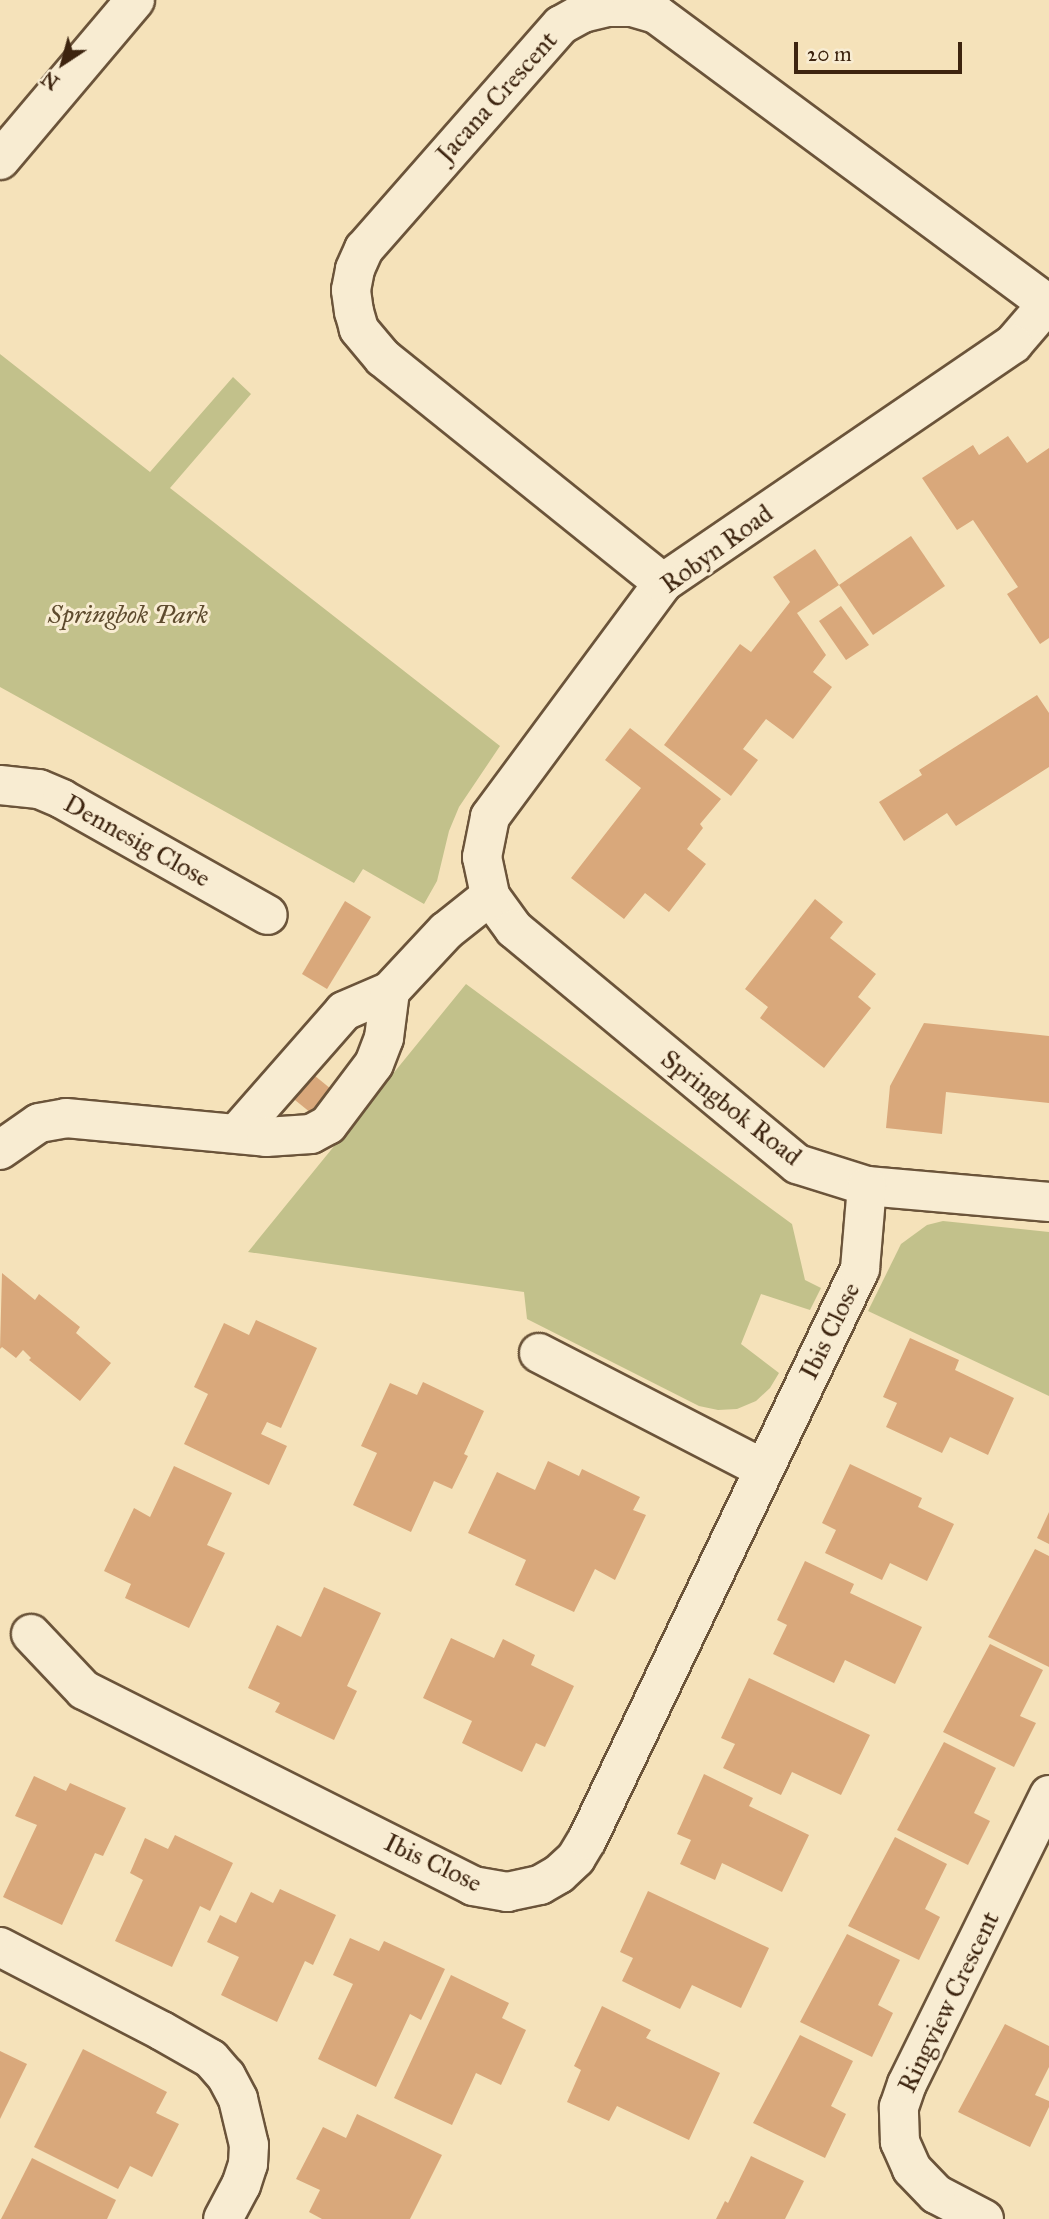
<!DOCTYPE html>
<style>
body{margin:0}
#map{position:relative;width:1049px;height:2219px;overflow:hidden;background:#f5e2ba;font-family:"IM FELL Great Primer",serif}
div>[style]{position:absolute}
.green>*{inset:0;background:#c2c18b}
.building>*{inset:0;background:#d9a87b}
.roads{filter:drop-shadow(2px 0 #6b543a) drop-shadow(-2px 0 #6b543a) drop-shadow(0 2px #6b543a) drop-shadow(0 -2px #6b543a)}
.street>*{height:38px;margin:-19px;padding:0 19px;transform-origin:19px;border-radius:19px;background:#f8ecd2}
.secondary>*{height:38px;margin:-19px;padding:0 19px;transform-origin:19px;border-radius:19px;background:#f8ecd2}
span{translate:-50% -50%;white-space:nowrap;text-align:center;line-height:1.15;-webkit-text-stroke:6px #f8ecd2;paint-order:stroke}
.street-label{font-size:26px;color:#3d240f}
.park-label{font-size:26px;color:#5e4b2e;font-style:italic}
.north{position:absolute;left:28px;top:28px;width:70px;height:70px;-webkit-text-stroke:5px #f8ecd2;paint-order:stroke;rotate:216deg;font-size:19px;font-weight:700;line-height:28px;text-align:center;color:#3d240f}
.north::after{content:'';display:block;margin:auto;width:24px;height:32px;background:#3d240f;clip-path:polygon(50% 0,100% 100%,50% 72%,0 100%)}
.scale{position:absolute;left:794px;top:42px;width:168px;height:32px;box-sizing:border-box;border:4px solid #3d240f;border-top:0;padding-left:9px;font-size:21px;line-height:24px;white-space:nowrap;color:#3d240f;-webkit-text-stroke:5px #f8ecd2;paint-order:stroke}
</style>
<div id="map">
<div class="green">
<div style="clip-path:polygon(0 354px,150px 472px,233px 377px,251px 394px,170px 488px,500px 746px,459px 807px,449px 831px,437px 881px,424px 904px,363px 869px,354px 883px,0 687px)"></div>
<div style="clip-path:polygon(466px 984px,792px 1224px,805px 1280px,821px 1288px,810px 1310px,761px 1294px,741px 1344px,779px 1373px,770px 1388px,756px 1401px,737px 1409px,718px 1410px,699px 1406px,527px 1319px,524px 1292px,248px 1252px)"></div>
<div style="clip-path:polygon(943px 1221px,1049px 1232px,1049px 1396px,868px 1311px,901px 1244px,927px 1225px)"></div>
</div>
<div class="building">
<div style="clip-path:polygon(1008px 436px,1027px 463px,1049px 448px,1049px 638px,1040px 644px,1007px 594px,1018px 587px,973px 520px,957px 530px,922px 478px,973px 445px,979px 455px)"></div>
<div style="clip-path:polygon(911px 536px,945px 586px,873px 635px,839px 585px)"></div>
<div style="clip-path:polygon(815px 549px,839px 585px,797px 613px,826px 655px,813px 672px,832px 687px,793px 739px,766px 719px,743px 749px,758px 760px,731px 796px,664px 745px,740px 644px,751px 652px,790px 602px,773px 577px)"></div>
<div style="clip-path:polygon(841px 606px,869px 645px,846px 660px,819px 621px)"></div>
<div style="clip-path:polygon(1037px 695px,1049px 713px,1049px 767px,956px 826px,947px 813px,904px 841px,879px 802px,922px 775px,919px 770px)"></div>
<div style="clip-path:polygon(630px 728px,721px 799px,700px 824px,703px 828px,687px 849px,706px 864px,669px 912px,645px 893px,624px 919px,571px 878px,641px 788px,605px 760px)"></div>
<div style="clip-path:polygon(815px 899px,843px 922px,830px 938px,876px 974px,858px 997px,871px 1008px,824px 1068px,760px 1018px,768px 1007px,745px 989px)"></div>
<div style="clip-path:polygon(345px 901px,371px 917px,327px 989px,302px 974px)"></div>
<div style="clip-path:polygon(924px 1023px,1049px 1036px,1049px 1103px,946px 1092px,942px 1134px,886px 1128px,890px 1086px)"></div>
<div style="clip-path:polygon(309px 1071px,331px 1089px,311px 1113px,290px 1096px)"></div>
<div style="clip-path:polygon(2px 1273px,35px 1300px,39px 1294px,80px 1327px,76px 1333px,111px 1363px,80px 1401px,29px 1360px,31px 1358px,23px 1350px,16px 1358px,2px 1347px,0 1349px)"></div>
<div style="clip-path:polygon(256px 1320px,317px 1348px,281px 1428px,267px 1422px,261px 1434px,287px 1446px,269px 1485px,184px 1444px,208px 1394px,194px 1387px,224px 1323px,249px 1335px)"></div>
<div style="clip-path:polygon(910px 1338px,959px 1360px,955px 1370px,1014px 1398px,988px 1455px,950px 1437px,942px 1453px,886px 1427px,897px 1403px,883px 1397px)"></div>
<div style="clip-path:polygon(423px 1382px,484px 1411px,464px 1454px,468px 1456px,452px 1489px,434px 1481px,411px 1532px,353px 1505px,377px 1453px,361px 1446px,390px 1383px,417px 1395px)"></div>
<div style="clip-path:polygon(548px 1461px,579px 1476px,582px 1469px,640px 1497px,633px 1510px,646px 1515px,615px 1580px,595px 1569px,574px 1612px,515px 1585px,526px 1560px,468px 1533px,497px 1472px,535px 1490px)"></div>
<div style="clip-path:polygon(850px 1464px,922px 1498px,918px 1507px,954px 1524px,927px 1581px,890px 1563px,882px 1580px,825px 1553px,836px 1530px,822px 1523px)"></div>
<div style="clip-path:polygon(174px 1466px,232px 1493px,207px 1545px,225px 1553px,189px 1628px,125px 1598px,131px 1584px,104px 1571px,134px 1508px,150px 1517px)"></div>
<div style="clip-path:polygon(1049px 1512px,1049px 1544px,1037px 1538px)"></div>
<div style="clip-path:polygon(1035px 1549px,1049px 1556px,1049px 1667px,988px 1637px)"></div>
<div style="clip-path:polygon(805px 1561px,854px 1584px,850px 1593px,922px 1627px,895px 1684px,845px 1660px,834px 1683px,773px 1654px,787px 1625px,777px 1620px)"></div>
<div style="clip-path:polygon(324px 1587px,381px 1613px,347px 1686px,357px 1691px,334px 1740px,275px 1712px,280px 1703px,248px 1688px,277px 1625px,301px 1637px)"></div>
<div style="clip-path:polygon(451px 1638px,494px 1658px,503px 1639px,535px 1655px,531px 1665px,574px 1686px,545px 1747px,536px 1743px,522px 1772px,462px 1743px,472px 1721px,423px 1698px)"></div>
<div style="clip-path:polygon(990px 1644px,1043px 1670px,1020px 1716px,1036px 1723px,1014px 1767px,943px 1732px)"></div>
<div style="clip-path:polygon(749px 1678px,870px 1735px,841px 1795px,792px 1772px,781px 1795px,723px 1768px,735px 1744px,721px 1738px)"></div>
<div style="clip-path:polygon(944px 1742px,996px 1768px,974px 1813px,990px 1821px,968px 1865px,897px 1830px)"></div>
<div style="clip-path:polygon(704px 1774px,753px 1798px,749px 1806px,809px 1835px,782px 1892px,722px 1863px,715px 1880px,680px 1864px,691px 1840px,677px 1834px)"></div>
<div style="clip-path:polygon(34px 1776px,66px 1791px,70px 1783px,126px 1808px,103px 1856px,95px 1853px,62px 1925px,3px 1897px,37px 1825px,15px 1816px)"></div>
<div style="clip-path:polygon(175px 1835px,233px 1863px,210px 1911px,200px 1906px,172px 1967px,115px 1941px,143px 1880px,130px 1873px,145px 1838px,168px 1849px)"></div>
<div style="clip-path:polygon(895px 1837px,947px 1864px,925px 1909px,940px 1917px,919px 1960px,848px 1926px)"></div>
<div style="clip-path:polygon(280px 1889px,336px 1915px,313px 1965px,305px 1961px,277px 2022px,221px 1995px,239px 1957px,207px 1942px,220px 1915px,236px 1923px,251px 1892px,273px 1903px)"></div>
<div style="clip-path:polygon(648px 1891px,769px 1948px,741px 2008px,692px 1985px,680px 2009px,622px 1981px,633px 1958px,620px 1952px)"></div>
<div style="clip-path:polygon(847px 1934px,900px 1960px,878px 2005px,893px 2013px,872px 2057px,800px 2022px)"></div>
<div style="clip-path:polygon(350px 1938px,379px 1951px,384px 1941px,445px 1969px,421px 2020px,410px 2014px,376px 2087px,318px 2059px,353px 1984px,333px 1975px)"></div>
<div style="clip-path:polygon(451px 1975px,509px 2003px,502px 2018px,526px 2030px,501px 2085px,476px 2073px,452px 2125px,394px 2098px)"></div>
<div style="clip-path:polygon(602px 2006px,651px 2030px,646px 2038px,720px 2073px,689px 2140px,617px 2106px,609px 2121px,567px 2102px,581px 2070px,574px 2066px)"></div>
<div style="clip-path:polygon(1005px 2024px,1049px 2046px,1049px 2067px,1035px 2095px,1049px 2101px,1049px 2107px,1030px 2147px,958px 2112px)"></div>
<div style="clip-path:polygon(800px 2035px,853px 2061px,831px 2106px,846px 2114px,825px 2158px,753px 2123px)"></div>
<div style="clip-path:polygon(83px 2049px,167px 2092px,156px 2113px,179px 2124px,152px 2177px,130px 2166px,118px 2189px,34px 2147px)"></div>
<div style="clip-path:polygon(0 2051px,27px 2064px,0 2119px)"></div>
<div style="clip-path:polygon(357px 2114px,442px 2155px,410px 2219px,322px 2219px,309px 2212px,320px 2190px,296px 2179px,323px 2127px,346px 2138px)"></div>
<div style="clip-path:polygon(751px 2156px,804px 2181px,785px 2219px,716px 2219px,725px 2201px,728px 2203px)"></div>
<div style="clip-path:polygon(32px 2158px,116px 2200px,107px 2219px,1px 2219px)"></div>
</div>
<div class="roads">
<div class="street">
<div style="left:1049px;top:302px;width:55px;rotate:130.6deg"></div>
<div style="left:1013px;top:344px;width:424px;rotate:145.7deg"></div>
<div style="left:663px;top:583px;width:291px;rotate:126.5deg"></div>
<div style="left:490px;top:817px;width:41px;rotate:101.3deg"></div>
<div style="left:482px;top:857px;width:40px;rotate:78deg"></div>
<div style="left:490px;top:896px;width:41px;rotate:54deg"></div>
<div style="left:514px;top:929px;width:368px;rotate:39.7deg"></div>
<div style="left:797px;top:1164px;width:73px;rotate:17.4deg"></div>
<div style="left:867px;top:1186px;width:183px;rotate:5deg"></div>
<div style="left:663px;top:583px;width:359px;rotate:-141.2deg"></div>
<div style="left:383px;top:358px;width:38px;rotate:-130deg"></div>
<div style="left:359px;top:329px;width:18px;rotate:-106deg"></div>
<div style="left:354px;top:312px;width:22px;rotate:-98deg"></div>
<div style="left:351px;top:290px;width:21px;rotate:-79deg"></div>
<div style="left:355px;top:269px;width:22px;rotate:-66deg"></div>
<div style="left:364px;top:249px;width:298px;rotate:-48.7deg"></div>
<div style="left:561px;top:25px;width:25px;rotate:-29deg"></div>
<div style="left:583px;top:13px;width:25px;rotate:-14deg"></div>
<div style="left:607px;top:7px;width:25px"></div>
<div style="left:632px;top:7px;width:25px;rotate:16deg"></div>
<div style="left:656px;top:14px;width:489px;rotate:36.5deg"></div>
<div style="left:0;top:785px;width:39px;rotate:6deg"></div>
<div style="left:39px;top:789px;width:25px;rotate:23deg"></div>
<div style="left:62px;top:799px;width:236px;rotate:29.4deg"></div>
<div style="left:237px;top:1133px;width:162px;rotate:-48.7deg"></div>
<div style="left:344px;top:1011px;width:50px;rotate:-23.5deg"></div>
<div style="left:390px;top:991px;width:82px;rotate:-47deg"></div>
<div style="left:446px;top:931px;width:56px;rotate:-38.5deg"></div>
<div style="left:0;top:1150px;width:47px;rotate:-34.7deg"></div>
<div style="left:39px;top:1123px;width:27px;rotate:-10deg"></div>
<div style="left:66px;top:1118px;width:201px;rotate:5.4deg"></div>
<div style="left:266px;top:1137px;width:45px;rotate:-3.8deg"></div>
<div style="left:311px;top:1134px;width:19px;rotate:-28deg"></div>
<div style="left:328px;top:1125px;width:76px;rotate:-53deg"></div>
<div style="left:374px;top:1064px;width:28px;rotate:-69deg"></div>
<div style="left:384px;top:1038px;width:47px;rotate:-82.7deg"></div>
<div style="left:539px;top:1353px;width:253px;rotate:27.3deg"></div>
<div style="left:31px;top:1634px;width:77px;rotate:46.6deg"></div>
<div style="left:84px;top:1690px;width:436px;rotate:26.7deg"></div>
<div style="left:473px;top:1886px;width:35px;rotate:10deg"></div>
<div style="left:507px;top:1892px;width:34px;rotate:-12deg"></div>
<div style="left:540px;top:1885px;width:22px;rotate:-30deg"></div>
<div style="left:559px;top:1874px;width:23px;rotate:-43deg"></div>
<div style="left:576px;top:1858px;width:21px;rotate:-59deg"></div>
<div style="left:587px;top:1840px;width:633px;rotate:-64.45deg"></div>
<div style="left:860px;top:1269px;width:83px;rotate:-85.2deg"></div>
<div style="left:0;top:1947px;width:182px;rotate:27.4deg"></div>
<div style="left:162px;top:2031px;width:56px;rotate:29.7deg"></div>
<div style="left:211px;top:2059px;width:23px;rotate:49deg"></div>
<div style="left:226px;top:2076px;width:26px;rotate:62deg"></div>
<div style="left:238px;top:2099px;width:47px;rotate:76.6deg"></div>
<div style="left:249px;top:2145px;width:19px;rotate:93deg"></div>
<div style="left:248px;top:2164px;width:22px;rotate:108deg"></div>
<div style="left:241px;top:2185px;width:38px;rotate:118deg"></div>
<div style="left:984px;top:2219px;width:54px;rotate:-152.5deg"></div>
<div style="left:936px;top:2194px;width:35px;rotate:-134deg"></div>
<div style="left:912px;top:2169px;width:30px;rotate:-114deg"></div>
<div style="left:900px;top:2142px;width:35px;rotate:-92deg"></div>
<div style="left:899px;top:2107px;width:24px;rotate:-71deg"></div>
<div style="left:907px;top:2084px;width:322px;rotate:-63.8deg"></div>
</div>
<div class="secondary">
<div style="left:0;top:160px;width:209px;rotate:-49.8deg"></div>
</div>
</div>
<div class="street-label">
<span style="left:497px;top:97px;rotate:-48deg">Jacana Crescent</span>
<span style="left:717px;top:549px;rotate:-36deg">Robyn Road</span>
<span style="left:137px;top:841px;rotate:29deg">Dennesig Close</span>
<span style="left:731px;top:1108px;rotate:38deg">Springbok Road</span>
<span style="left:830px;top:1331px;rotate:-64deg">Ibis Close</span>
<span style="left:433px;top:1863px;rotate:25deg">Ibis Close</span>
<span style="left:949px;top:2002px;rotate:-64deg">Ringview Crescent</span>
</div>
<div class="park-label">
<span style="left:128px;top:615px">Springbok Park</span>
</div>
<div class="north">N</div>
<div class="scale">20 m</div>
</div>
